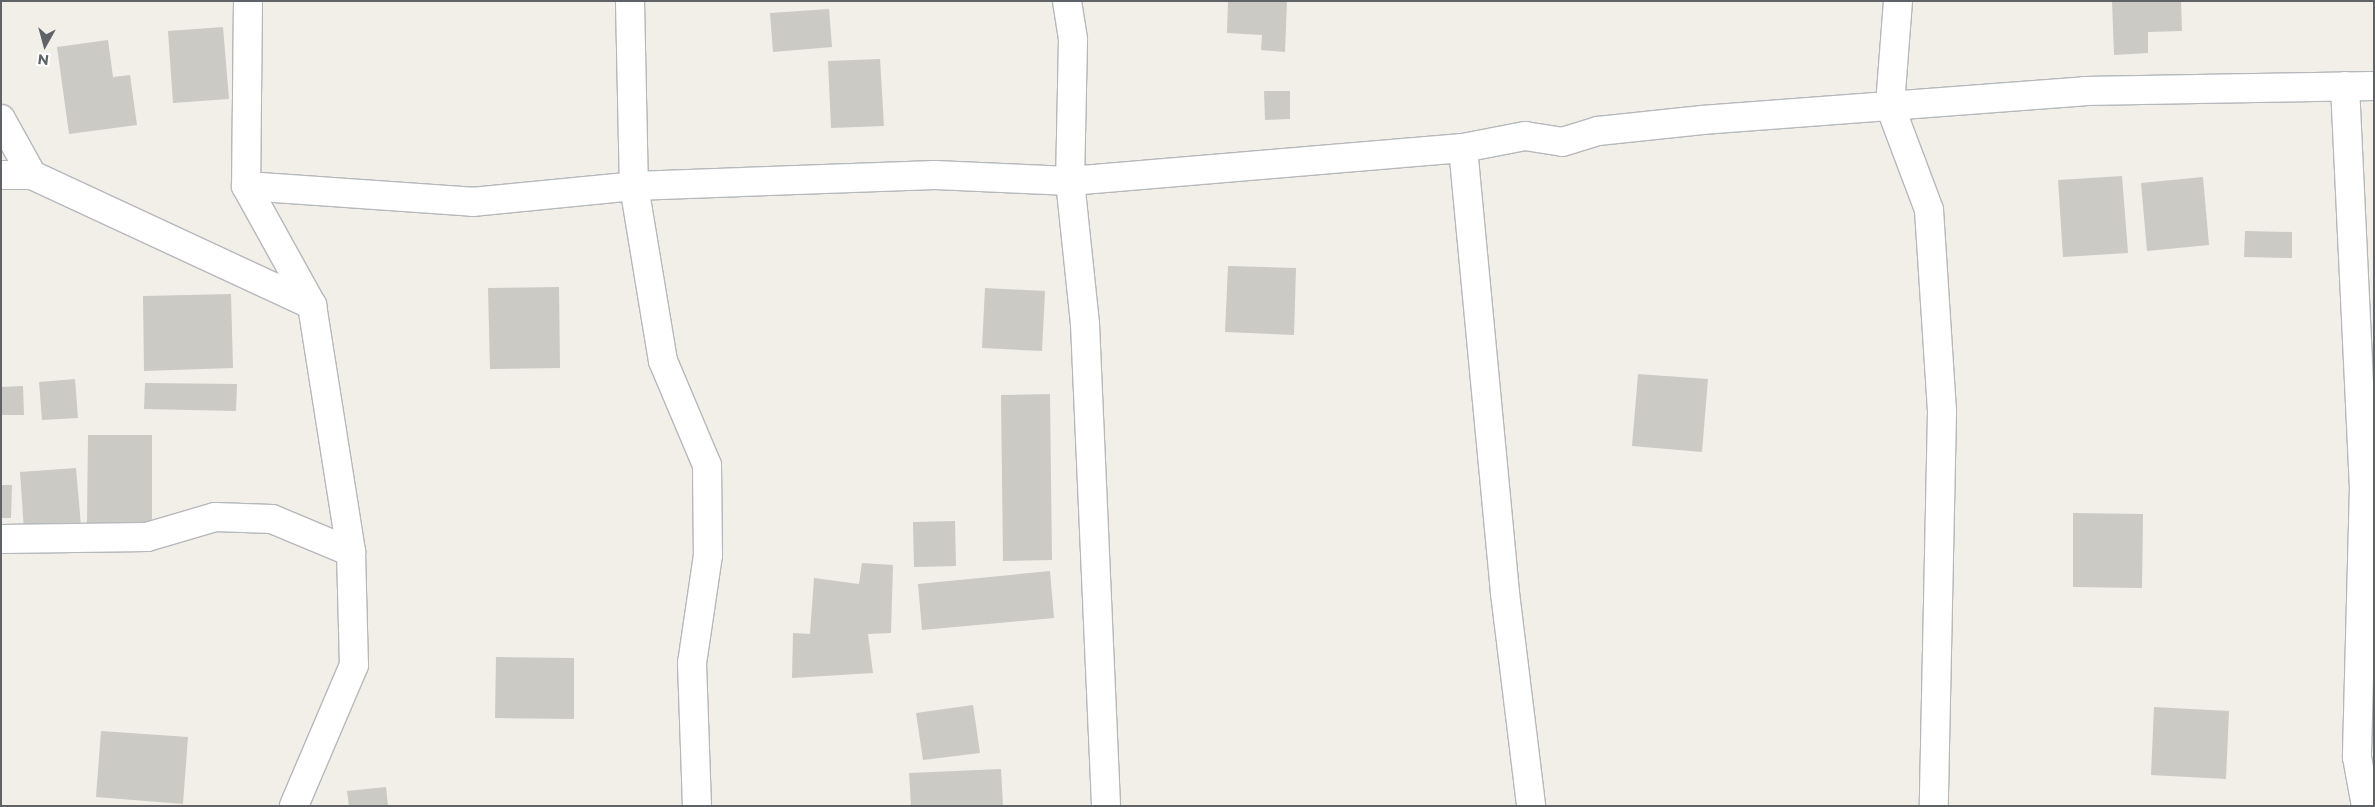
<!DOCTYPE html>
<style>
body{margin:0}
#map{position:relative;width:2375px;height:807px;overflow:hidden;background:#f1efe8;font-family:Montserrat,sans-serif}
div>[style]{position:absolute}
.building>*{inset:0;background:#cccac5}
.roads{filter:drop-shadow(1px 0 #b5b8bc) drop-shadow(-1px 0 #b5b8bc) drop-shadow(0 1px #b5b8bc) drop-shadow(0 -1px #b5b8bc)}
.street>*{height:28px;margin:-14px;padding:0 14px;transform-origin:14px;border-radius:14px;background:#fff}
span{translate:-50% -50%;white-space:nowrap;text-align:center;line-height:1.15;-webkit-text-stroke:4px #fff;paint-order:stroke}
.frame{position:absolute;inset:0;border:2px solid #5f6368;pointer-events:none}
.north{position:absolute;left:20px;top:20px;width:50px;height:50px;-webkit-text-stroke:4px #fff;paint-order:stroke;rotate:187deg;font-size:14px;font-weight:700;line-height:20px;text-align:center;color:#5f6368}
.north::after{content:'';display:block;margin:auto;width:18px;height:22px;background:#5f6368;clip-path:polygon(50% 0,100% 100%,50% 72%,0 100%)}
</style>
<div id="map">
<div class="building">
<div style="clip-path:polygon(1228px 1px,1287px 1px,1285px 52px,1261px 50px,1262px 35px,1227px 33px)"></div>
<div style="clip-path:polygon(2112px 1px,2181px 1px,2182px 31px,2148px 32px,2148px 53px,2114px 55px)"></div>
<div style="clip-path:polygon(829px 9px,832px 47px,773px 52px,770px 13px)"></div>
<div style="clip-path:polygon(223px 27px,229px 99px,173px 103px,168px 31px)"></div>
<div style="clip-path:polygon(108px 40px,113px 77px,130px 75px,137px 125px,69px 134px,57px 47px)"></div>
<div style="clip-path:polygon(880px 59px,884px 126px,831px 128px,828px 61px)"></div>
<div style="clip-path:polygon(1264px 91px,1290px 91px,1290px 119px,1265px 120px)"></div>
<div style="clip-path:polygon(2122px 176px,2128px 253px,2063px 257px,2058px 180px)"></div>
<div style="clip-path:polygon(2203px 177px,2209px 245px,2147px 251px,2141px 183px)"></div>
<div style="clip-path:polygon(2245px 231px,2292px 232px,2292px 258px,2244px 257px)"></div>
<div style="clip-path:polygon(1228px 266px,1296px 268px,1294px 335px,1225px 332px)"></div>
<div style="clip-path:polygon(559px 287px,560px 368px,490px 369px,488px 288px)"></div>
<div style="clip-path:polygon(985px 288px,1045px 291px,1042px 351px,982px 348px)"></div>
<div style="clip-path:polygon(231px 294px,233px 368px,144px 371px,143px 296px)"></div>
<div style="clip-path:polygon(1638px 374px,1708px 379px,1702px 452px,1632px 446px)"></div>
<div style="clip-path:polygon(75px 379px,78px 418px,42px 420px,39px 382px)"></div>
<div style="clip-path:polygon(145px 383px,237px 384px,236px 411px,144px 409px)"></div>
<div style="clip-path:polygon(23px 386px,24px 415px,1px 415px,1px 387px)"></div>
<div style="clip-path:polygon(1050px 394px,1052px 560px,1003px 561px,1001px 395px)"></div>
<div style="clip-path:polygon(88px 435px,152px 435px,152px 523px,87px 523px)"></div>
<div style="clip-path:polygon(76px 468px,81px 526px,24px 531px,20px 472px)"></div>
<div style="clip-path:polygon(1px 485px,12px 485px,11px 518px,1px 518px)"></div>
<div style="clip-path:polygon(2073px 513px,2143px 514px,2142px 588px,2073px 587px)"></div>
<div style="clip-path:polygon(955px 521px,956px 566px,914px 567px,913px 522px)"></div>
<div style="clip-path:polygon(862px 563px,893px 565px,891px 633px,868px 634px,873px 673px,792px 678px,793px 633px,810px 634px,814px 578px,859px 584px)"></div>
<div style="clip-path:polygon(1050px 571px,1054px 618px,922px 630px,918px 584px)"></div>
<div style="clip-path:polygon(496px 657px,574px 658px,574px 719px,495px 718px)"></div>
<div style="clip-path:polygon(973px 705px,980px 753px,923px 760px,916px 713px)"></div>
<div style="clip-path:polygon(2154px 707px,2229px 711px,2226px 779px,2151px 775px)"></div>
<div style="clip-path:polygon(101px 731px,188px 737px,183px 804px,96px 797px)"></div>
<div style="clip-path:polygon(1001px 769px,1003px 806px,911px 806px,909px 773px)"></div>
<div style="clip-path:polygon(386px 787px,388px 806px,349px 806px,347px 791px)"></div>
</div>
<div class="roads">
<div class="street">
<div style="left:248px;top:1px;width:185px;rotate:90.6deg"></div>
<div style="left:246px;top:186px;width:136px;rotate:61deg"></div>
<div style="left:312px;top:305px;width:250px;rotate:81deg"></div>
<div style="left:351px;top:552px;width:113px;rotate:88.5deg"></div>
<div style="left:354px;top:665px;width:153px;rotate:113.1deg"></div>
<div style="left:630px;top:1px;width:185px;rotate:88.8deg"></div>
<div style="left:634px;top:186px;width:177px;rotate:80.6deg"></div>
<div style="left:663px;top:361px;width:113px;rotate:67.1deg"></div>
<div style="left:707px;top:465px;width:90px;rotate:89.4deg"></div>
<div style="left:708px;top:555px;width:109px;rotate:98.4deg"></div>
<div style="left:692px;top:663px;width:143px;rotate:88deg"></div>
<div style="left:1067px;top:1px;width:39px;rotate:81deg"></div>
<div style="left:1073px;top:40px;width:141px;rotate:91.2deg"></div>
<div style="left:1070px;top:181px;width:144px;rotate:84deg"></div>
<div style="left:1085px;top:324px;width:482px;rotate:87.5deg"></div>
<div style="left:1898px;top:1px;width:105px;rotate:94.4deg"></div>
<div style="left:1890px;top:106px;width:111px;rotate:69.4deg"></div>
<div style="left:1929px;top:210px;width:202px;rotate:86.3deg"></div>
<div style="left:1942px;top:412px;width:394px;rotate:91.2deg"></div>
<div style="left:2345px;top:86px;width:400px;rotate:87.3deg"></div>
<div style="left:2364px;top:486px;width:271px;rotate:91.5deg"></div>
<div style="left:2357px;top:757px;width:50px;rotate:79.6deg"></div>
<div style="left:1px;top:119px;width:64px;rotate:61deg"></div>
<div style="left:32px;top:175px;width:309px;rotate:24.9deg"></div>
<div style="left:1463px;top:148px;width:447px;rotate:84.6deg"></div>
<div style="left:1505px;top:593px;width:215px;rotate:83deg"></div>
<div style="left:1px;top:175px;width:31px"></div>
<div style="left:246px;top:186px;width:227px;rotate:4deg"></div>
<div style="left:472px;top:202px;width:163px;rotate:-5.6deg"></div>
<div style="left:634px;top:186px;width:301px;rotate:-2.1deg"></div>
<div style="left:935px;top:175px;width:135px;rotate:2.5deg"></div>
<div style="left:1070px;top:181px;width:394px;rotate:-4.8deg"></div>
<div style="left:1463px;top:148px;width:63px;rotate:-11deg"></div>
<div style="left:1525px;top:136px;width:37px;rotate:9deg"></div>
<div style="left:1562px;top:142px;width:38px;rotate:-17deg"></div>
<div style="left:1598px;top:131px;width:105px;rotate:-6deg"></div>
<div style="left:1702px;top:120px;width:384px;rotate:-4.3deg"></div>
<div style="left:2085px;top:91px;width:289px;rotate:-1deg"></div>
<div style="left:1px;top:539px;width:146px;rotate:-0.8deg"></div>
<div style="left:147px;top:537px;width:71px;rotate:-16.4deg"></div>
<div style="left:215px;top:517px;width:57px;rotate:2deg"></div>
<div style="left:272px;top:519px;width:86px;rotate:22.7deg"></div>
</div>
</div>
<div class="frame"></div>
<div class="north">N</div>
</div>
